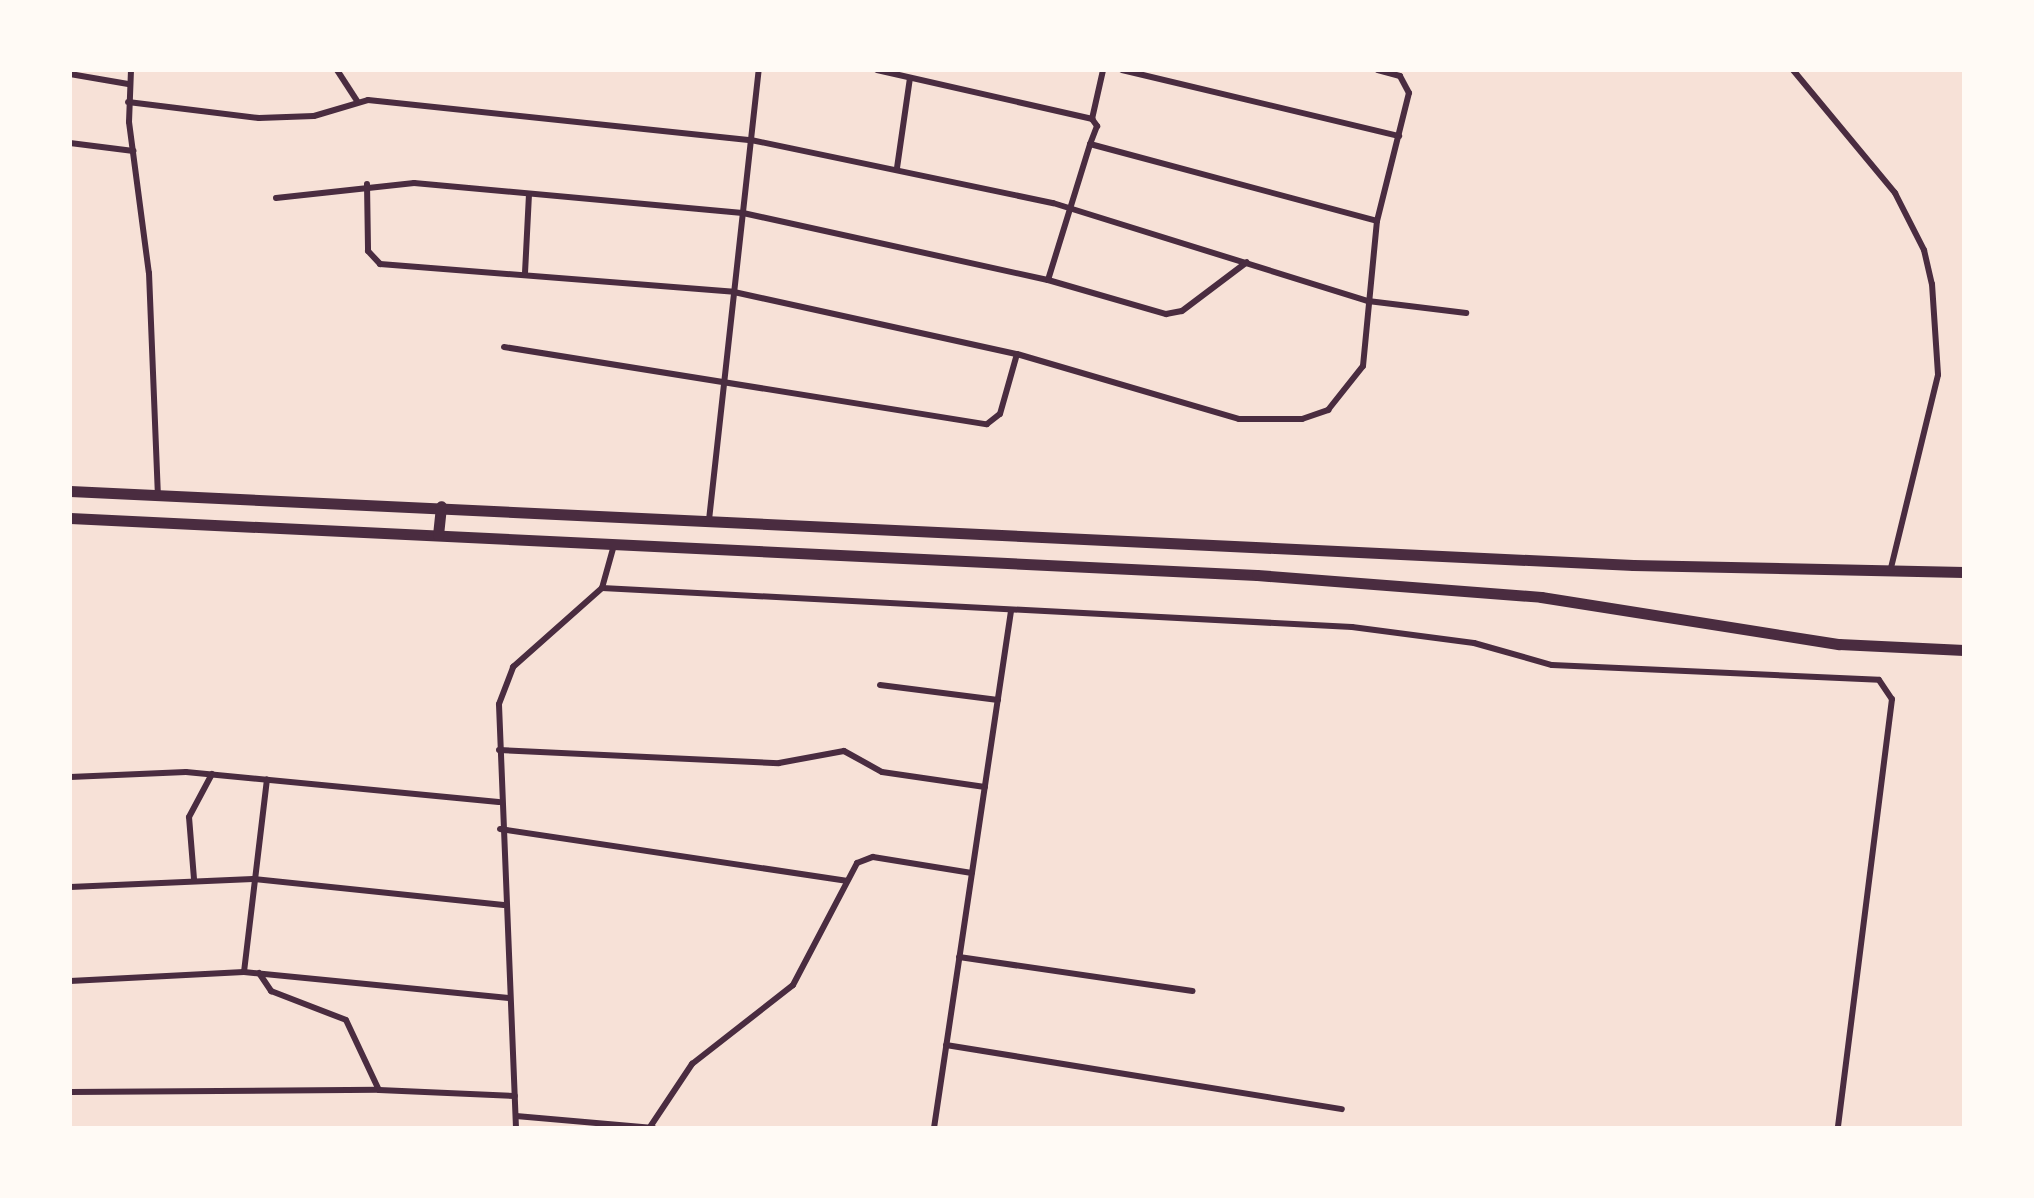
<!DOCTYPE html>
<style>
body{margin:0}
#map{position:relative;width:2034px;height:1198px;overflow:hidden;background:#f7e1d7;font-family:Helvetica,sans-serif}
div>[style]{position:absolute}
.minor>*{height:6px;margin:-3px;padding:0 3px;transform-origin:3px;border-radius:3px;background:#4a2c40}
.trunk>*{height:11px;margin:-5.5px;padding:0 5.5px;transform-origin:5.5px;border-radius:5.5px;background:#4a2c40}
span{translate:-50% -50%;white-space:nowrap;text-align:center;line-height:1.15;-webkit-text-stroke:10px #fffaf5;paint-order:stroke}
.frame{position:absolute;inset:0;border:72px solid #fffaf5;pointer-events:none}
</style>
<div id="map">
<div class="minor">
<div style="left:131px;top:70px;width:52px;rotate:92.2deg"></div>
<div style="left:129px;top:122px;width:152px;rotate:82.5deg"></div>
<div style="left:149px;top:273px;width:221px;rotate:87.7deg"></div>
<div style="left:337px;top:70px;width:38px;rotate:57deg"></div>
<div style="left:877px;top:70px;width:221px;rotate:12.8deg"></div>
<div style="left:1092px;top:119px;width:9px;rotate:54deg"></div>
<div style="left:1097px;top:126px;width:19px;rotate:111deg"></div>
<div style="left:1122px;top:70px;width:285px;rotate:13.4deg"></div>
<div style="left:1793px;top:70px;width:160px;rotate:50.3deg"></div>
<div style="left:1895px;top:193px;width:64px;rotate:63deg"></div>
<div style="left:1924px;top:250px;width:35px;rotate:77deg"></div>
<div style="left:1932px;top:284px;width:91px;rotate:86.2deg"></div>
<div style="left:1938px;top:375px;width:199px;rotate:103.7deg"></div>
<div style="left:70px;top:74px;width:59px;rotate:9.8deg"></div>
<div style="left:128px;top:102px;width:132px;rotate:7deg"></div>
<div style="left:259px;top:118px;width:55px;rotate:-2.1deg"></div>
<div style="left:314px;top:116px;width:56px;rotate:-16.5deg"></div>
<div style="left:368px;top:100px;width:385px;rotate:6deg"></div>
<div style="left:751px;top:140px;width:309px;rotate:11.8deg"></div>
<div style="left:1053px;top:203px;width:330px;rotate:17.3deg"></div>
<div style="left:1368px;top:301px;width:99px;rotate:7deg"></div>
<div style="left:1092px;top:119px;width:50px;rotate:-77.3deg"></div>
<div style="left:70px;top:143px;width:64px;rotate:7.2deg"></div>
<div style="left:897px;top:168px;width:91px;rotate:-81.8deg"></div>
<div style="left:367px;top:184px;width:67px;rotate:89.1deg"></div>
<div style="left:368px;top:251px;width:18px;rotate:47deg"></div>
<div style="left:380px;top:264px;width:355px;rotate:4.5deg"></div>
<div style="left:734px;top:292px;width:290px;rotate:12.4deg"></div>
<div style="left:1017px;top:354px;width:231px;rotate:16.3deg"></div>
<div style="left:1239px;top:419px;width:63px"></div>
<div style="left:1302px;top:419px;width:28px;rotate:-19deg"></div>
<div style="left:1328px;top:410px;width:56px;rotate:-51.5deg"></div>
<div style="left:1363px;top:366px;width:146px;rotate:-84.5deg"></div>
<div style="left:1377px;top:221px;width:132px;rotate:-76deg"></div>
<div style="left:1409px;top:93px;width:19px;rotate:-118deg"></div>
<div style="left:1400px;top:76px;width:23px;rotate:-165deg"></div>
<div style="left:276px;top:198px;width:139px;rotate:-6.2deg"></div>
<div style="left:414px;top:183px;width:330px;rotate:5.2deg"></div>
<div style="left:743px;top:213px;width:312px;rotate:12.4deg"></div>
<div style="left:1048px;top:280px;width:123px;rotate:16.1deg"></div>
<div style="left:1166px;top:314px;width:16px;rotate:-11deg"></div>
<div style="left:1182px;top:311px;width:81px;rotate:-37deg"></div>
<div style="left:525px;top:273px;width:78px;rotate:-87.1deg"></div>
<div style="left:1048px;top:280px;width:142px;rotate:-72.8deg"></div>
<div style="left:1090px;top:144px;width:297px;rotate:15deg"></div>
<div style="left:504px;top:347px;width:489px;rotate:9.1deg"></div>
<div style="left:987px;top:424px;width:16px;rotate:-38deg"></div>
<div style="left:1000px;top:414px;width:62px;rotate:-74.2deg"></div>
<div style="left:709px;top:520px;width:453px;rotate:-83.7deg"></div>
<div style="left:602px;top:588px;width:751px;rotate:2.98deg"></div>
<div style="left:1352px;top:627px;width:123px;rotate:7.5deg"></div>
<div style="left:1474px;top:643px;width:81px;rotate:15.8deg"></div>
<div style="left:1552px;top:665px;width:327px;rotate:2.6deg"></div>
<div style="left:1879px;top:680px;width:23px;rotate:56deg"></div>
<div style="left:1892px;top:699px;width:432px;rotate:97.2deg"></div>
<div style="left:880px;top:685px;width:119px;rotate:7.2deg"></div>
<div style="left:499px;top:750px;width:280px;rotate:2.7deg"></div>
<div style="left:779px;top:763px;width:66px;rotate:-10.5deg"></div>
<div style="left:844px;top:751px;width:43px;rotate:28.9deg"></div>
<div style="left:882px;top:772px;width:104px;rotate:8.3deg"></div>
<div style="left:70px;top:777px;width:116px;rotate:-2.5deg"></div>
<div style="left:186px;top:772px;width:314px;rotate:5.5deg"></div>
<div style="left:500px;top:829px;width:350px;rotate:8.5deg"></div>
<div style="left:194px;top:879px;width:62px;rotate:-94.6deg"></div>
<div style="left:189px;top:817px;width:49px;rotate:-61.9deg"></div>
<div style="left:70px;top:887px;width:183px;rotate:-2.5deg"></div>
<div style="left:253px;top:879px;width:252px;rotate:5.9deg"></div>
<div style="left:959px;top:957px;width:236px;rotate:8.3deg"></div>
<div style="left:244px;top:972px;width:194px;rotate:-83.2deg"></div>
<div style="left:259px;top:973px;width:22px;rotate:56deg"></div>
<div style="left:271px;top:991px;width:80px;rotate:21.1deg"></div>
<div style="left:346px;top:1020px;width:77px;rotate:64.8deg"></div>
<div style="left:70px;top:981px;width:174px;rotate:-3deg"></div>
<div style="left:244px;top:972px;width:266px;rotate:5.6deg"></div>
<div style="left:946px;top:1045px;width:401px;rotate:9.2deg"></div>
<div style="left:70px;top:1092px;width:309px;rotate:-0.4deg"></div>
<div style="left:379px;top:1090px;width:136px;rotate:2.5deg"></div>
<div style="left:516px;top:1116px;width:138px;rotate:5deg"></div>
<div style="left:650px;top:1127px;width:76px;rotate:-56.3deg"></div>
<div style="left:692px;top:1064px;width:128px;rotate:-38deg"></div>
<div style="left:793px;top:985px;width:138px;rotate:-62.3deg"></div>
<div style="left:857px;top:863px;width:17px;rotate:-21deg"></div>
<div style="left:873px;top:857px;width:100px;rotate:9.2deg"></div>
<div style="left:516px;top:1128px;width:424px;rotate:-92.3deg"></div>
<div style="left:499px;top:704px;width:40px;rotate:-69deg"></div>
<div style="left:513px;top:667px;width:119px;rotate:-41.6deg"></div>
<div style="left:602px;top:588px;width:45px;rotate:-74.4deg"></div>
<div style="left:934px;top:1128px;width:523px;rotate:-81.53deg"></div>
</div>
<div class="trunk">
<div style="left:70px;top:491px;width:1565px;rotate:2.71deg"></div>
<div style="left:1633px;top:565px;width:331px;rotate:1.2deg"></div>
<div style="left:70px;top:518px;width:1188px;rotate:2.75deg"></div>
<div style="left:1257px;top:575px;width:285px;rotate:4.4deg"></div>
<div style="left:1541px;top:597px;width:302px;rotate:9deg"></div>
<div style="left:1839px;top:644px;width:125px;rotate:2.7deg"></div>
<div style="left:438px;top:535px;width:29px;rotate:-84deg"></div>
</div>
<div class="frame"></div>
</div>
